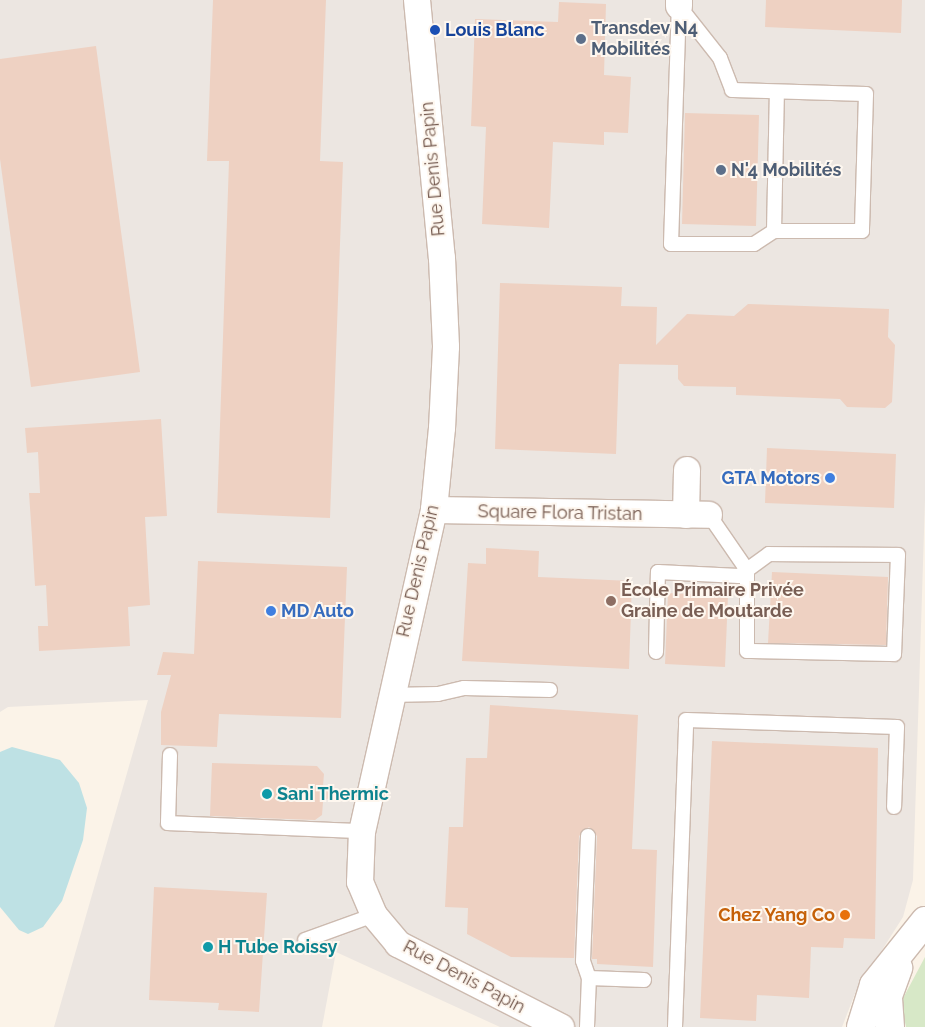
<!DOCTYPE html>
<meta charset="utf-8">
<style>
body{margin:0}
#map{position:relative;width:925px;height:1027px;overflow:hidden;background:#fbf3e8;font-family:Raleway,sans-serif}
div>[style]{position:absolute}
.industrial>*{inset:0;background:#ece6e1}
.green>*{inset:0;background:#d7e8c7}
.water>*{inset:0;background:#bee1e4}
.building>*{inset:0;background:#eed1c2}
.roads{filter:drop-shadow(1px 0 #ccbaaf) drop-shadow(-1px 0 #ccbaaf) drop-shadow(0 1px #ccbaaf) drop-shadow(0 -1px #ccbaaf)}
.service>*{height:14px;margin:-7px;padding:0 7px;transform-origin:7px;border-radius:7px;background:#fff}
.minor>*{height:26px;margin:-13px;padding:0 13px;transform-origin:13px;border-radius:13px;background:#fff}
.secondary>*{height:28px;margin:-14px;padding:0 14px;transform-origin:14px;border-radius:14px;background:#fff}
.dots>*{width:14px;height:14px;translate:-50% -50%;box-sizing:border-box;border:2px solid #fef7ef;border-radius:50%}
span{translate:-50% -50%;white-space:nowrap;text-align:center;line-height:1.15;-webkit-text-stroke:4px #fef7ef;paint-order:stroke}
.service-label{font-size:18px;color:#4e5e75;font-weight:700}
.left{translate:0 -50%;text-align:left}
.transit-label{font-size:18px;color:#164399;font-weight:700}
.street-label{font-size:18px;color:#74594e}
.shop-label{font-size:18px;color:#366cbe;font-weight:700}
.right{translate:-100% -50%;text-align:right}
.education-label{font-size:18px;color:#785e54;font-weight:700}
.culture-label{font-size:18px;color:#0d838f;font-weight:700}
.food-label{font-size:18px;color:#c56008;font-weight:700}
</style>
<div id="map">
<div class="industrial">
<div style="clip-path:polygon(0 0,925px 0,925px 500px,913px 880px,903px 917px,856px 991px,842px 1027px,500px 1027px,336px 952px,322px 1027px,54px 1027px,148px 700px,8px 707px,0 712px)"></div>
</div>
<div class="green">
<div style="clip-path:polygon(925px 957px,925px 1027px,906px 1027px,901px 1002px)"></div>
</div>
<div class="water">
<div style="clip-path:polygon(12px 747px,60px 760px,79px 783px,87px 808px,83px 840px,62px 901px,43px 927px,28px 934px,19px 930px,0 907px,0 752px)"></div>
</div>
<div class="building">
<div style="clip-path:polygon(213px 0,326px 0,320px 161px,343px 162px,330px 518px,217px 513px,229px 161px,207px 161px)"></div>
<div style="clip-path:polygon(766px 0,902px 0,901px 33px,765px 27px)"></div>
<div style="clip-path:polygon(559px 2px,606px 4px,604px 75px,631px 77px,628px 133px,604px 132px,604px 145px,553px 142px,549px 228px,482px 224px,486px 127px,471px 126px,475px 19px,558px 22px)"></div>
<div style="clip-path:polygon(96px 46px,140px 372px,31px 387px,0 159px,0 59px)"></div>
<div style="clip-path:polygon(685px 113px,759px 115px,756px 226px,682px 224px)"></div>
<div style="clip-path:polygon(500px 283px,622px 287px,621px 306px,657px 307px,656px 345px,687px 314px,734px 316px,748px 304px,889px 309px,888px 337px,895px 345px,892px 402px,885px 408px,847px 407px,840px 399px,736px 395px,736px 387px,684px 386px,678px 379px,678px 365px,619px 364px,616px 454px,495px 449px)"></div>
<div style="clip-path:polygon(161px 419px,167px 516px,145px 517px,150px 605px,128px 607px,130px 646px,39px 651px,38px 626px,48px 626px,46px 585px,35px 586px,32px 537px,29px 493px,40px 493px,38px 452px,27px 453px,25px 428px)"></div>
<div style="clip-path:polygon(767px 448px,896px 454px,894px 508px,765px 503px)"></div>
<div style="clip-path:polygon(486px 548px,539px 551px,538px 577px,632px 581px,629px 669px,462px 661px,468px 563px,486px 564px)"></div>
<div style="clip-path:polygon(198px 561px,347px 567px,341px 718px,219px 714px,217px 747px,161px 745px,161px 712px,171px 675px,157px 675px,163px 652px,194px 654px)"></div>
<div style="clip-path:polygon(772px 572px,888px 577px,886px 645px,768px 643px)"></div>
<div style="clip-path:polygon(668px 593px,728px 596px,725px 667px,665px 664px)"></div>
<div style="clip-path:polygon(490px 705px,638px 715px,632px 849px,657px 850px,653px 967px,597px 964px,597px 959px,592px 959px,597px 836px,589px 827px,579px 836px,574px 958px,511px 957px,467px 934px,468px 908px,445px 907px,449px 827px,463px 827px,466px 758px,487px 758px)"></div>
<div style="clip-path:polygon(712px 741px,878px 748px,875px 939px,844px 938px,843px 948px,811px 947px,809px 998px,757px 995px,756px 1021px,700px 1018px)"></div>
<div style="clip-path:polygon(212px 763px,317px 766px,324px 774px,323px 786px,334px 794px,323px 802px,322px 815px,315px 820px,210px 816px)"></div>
<div style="clip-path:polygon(154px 887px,267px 893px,259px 1012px,218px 1010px,219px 1003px,149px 1000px)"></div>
</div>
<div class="roads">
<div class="service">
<div style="left:679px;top:6px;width:66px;rotate:51.7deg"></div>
<div style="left:720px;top:58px;width:34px;rotate:69deg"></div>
<div style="left:732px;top:90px;width:134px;rotate:1.7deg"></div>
<div style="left:866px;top:94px;width:137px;rotate:91.7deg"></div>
<div style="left:862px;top:231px;width:88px;rotate:180deg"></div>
<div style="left:774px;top:231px;width:24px;rotate:147deg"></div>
<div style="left:754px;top:244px;width:83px;rotate:180deg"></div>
<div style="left:671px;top:244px;width:238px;rotate:-88.1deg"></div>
<div style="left:774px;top:231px;width:139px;rotate:-88.8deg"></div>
<div style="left:656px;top:652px;width:80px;rotate:-88.6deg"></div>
<div style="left:658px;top:572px;width:81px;rotate:2.8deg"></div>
<div style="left:739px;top:576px;width:10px;rotate:-37deg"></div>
<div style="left:747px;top:570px;width:27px;rotate:-36deg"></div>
<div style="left:769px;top:554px;width:129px;rotate:0.4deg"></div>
<div style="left:898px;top:555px;width:99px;rotate:92.3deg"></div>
<div style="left:894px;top:654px;width:147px;rotate:-178.8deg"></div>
<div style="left:747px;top:651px;width:81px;rotate:-90deg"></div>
<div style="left:747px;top:570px;width:67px;rotate:-124.6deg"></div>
<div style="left:389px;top:695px;width:49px;rotate:-1.2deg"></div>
<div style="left:438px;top:694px;width:27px;rotate:-13deg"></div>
<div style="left:464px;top:688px;width:86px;rotate:1.3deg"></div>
<div style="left:170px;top:755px;width:68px;rotate:91.7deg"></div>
<div style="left:168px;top:823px;width:194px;rotate:2.4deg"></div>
<div style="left:588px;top:836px;width:125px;rotate:92.3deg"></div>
<div style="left:583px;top:961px;width:18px;rotate:71deg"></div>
<div style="left:589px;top:978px;width:55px;rotate:2.1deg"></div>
<div style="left:305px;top:940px;width:73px;rotate:-19.9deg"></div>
<div style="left:587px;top:1027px;width:49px;rotate:-87.7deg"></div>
<div style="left:675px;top:1027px;width:307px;rotate:-87.9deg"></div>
<div style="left:686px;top:720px;width:211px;rotate:1.9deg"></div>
<div style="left:897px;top:727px;width:80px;rotate:92.1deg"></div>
</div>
<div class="minor">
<div style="left:417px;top:0;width:259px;rotate:84.5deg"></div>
<div style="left:442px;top:258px;width:89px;rotate:87.4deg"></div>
<div style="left:446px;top:347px;width:81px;rotate:92.8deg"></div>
<div style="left:442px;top:428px;width:82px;rotate:95.6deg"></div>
<div style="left:434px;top:510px;width:329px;rotate:102.6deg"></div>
<div style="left:362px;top:831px;width:51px;rotate:92.2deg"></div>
<div style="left:360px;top:882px;width:36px;rotate:67deg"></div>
<div style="left:374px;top:915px;width:38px;rotate:50deg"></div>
<div style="left:398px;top:944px;width:183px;rotate:27deg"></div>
<div style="left:679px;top:6px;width:6px;rotate:-90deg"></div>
<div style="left:434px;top:510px;width:275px;rotate:1deg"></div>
<div style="left:686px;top:515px;width:45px;rotate:-88.7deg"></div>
</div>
<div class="secondary">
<div style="left:861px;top:1027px;width:44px;rotate:-72.8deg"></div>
<div style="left:874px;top:985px;width:82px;rotate:-51.4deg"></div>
<div style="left:890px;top:1027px;width:31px;rotate:-94deg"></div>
<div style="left:888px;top:996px;width:30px;rotate:-70deg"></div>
</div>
</div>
<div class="dots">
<div style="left:435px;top:30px;background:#1a4fb4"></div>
<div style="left:581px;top:39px;background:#5c6f8a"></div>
<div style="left:721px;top:170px;background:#5c6f8a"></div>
<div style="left:830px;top:478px;background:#3f7fe0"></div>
<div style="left:611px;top:601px;background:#8d6e63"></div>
<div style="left:271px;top:611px;background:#3f7fe0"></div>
<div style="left:267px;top:794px;background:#0f9aa8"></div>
<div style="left:845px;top:915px;background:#e8710a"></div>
<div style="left:208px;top:947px;background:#0f9aa8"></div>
</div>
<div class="service-label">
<span class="left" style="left:591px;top:39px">Transdev N4<br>Mobilités</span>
<span class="left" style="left:731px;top:170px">N'4 Mobilités</span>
</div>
<div class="transit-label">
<span class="left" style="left:445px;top:30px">Louis Blanc</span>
</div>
<div class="street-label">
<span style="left:433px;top:169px;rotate:-95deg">Rue Denis Papin</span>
<span style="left:560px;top:513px;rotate:1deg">Square Flora Tristan</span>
<span style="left:418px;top:571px;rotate:-77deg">Rue Denis Papin</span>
<span style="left:464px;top:977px;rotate:28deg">Rue Denis Papin</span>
</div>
<div class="shop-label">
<span class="right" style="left:820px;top:478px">GTA Motors</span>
<span class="left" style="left:281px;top:611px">MD Auto</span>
</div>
<div class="education-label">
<span class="left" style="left:621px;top:601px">École Primaire Privée<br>Graine de Moutarde</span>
</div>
<div class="culture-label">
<span class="left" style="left:277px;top:794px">Sani Thermic</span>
<span class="left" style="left:218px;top:947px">H Tube Roissy</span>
</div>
<div class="food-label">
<span class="right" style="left:835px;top:915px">Chez Yang Co</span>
</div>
</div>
